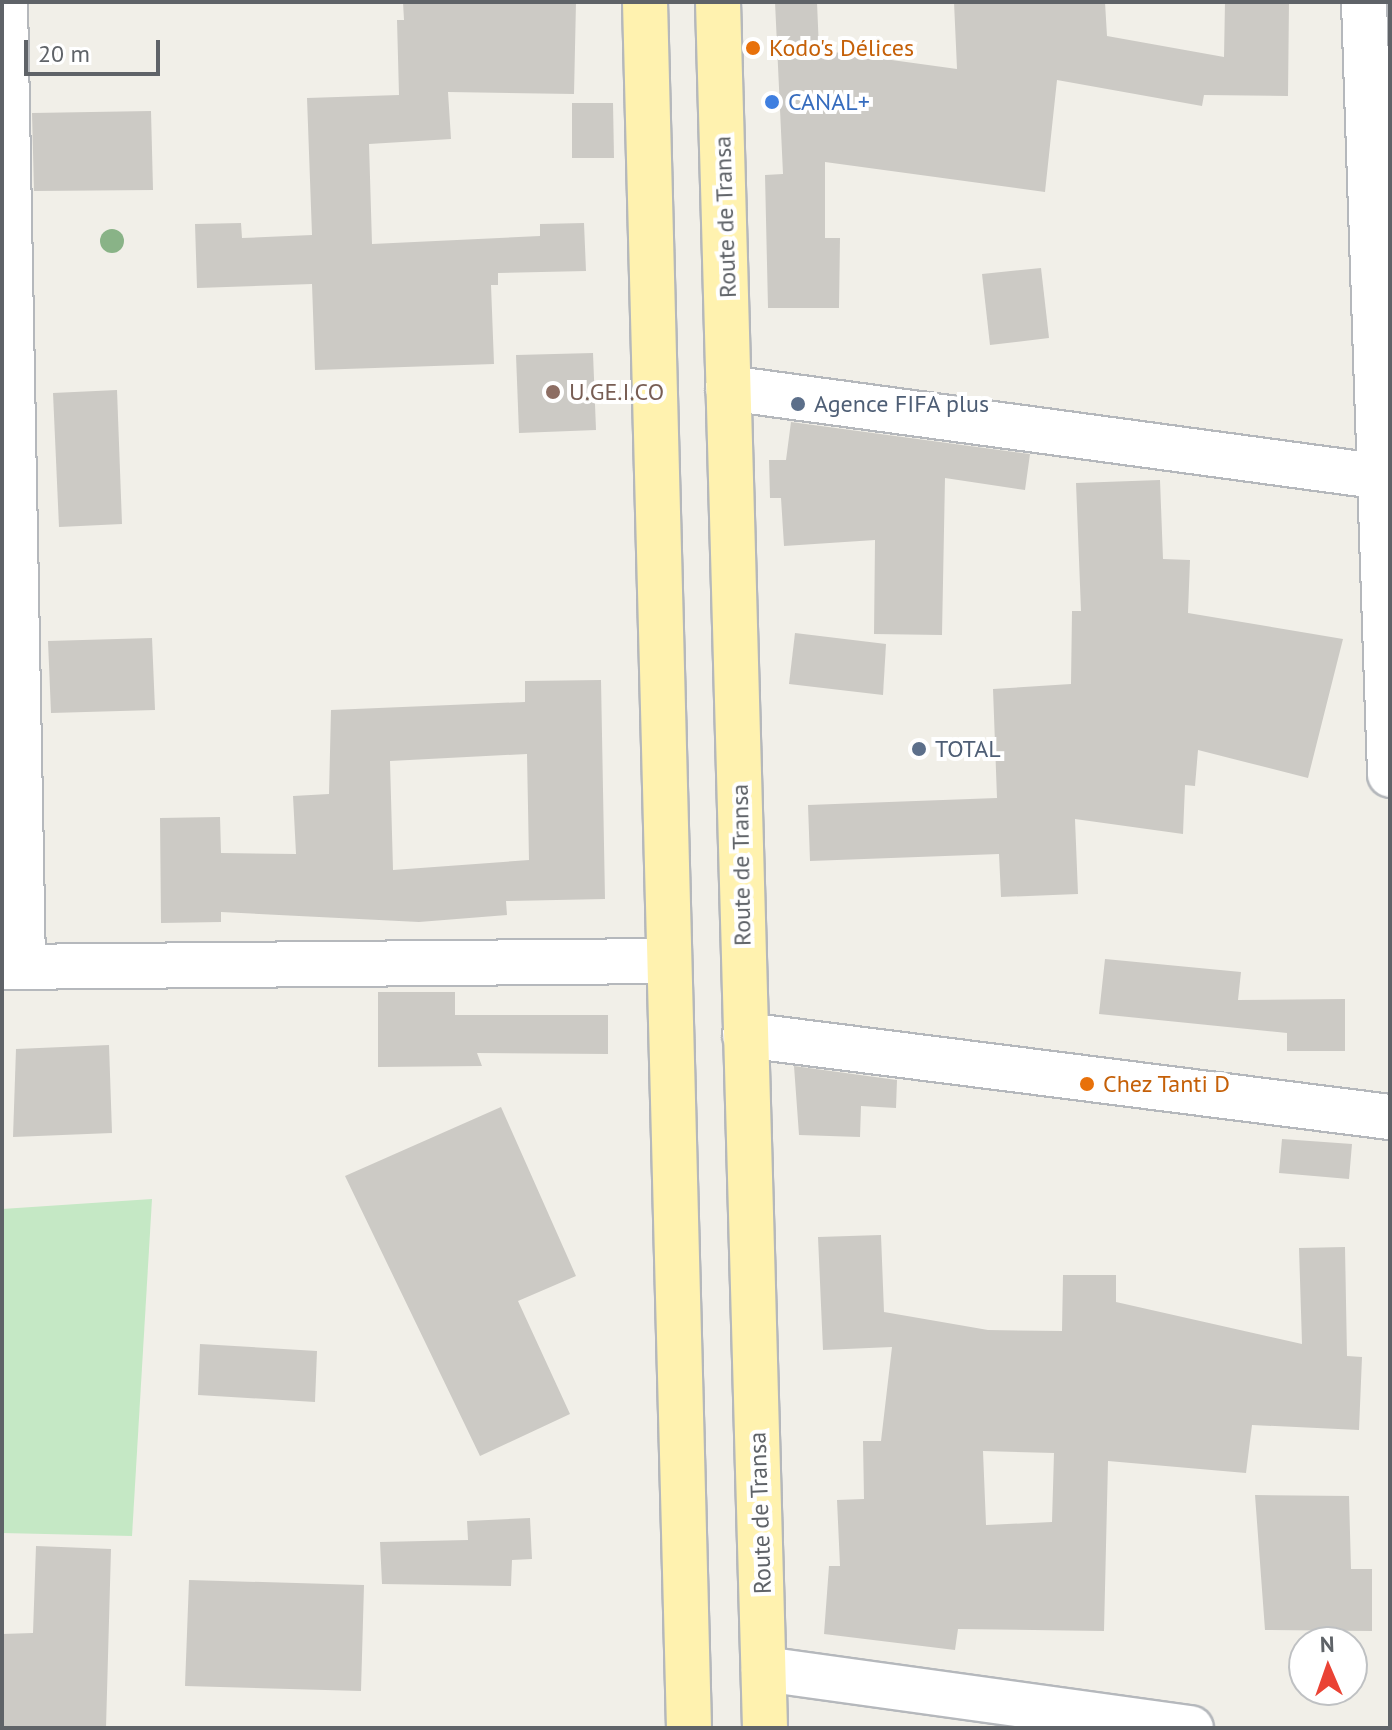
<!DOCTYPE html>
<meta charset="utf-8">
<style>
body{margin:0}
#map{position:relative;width:1392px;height:1730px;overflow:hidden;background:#f1efe8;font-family:"PT Sans",sans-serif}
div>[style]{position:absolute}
.green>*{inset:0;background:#c5e8c5}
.building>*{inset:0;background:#cccac5}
.roads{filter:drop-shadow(2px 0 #b5b8bc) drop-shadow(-2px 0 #b5b8bc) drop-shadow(0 2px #b5b8bc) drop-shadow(0 -2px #b5b8bc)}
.minor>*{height:44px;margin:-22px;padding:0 22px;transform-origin:22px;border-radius:22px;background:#fff}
.major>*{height:44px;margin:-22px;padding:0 22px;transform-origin:22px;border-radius:22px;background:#fff2af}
.trees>*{width:24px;height:24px;margin:-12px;border-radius:50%;background:#89b387}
.dots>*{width:22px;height:22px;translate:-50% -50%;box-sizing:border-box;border:4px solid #fff;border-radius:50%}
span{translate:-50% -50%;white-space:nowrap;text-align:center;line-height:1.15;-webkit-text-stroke:8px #fff;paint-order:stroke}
.food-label{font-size:24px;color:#c56008}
.left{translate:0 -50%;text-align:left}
.shop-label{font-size:24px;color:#366cbe}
.street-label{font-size:24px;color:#5f6368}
.education-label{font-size:24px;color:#785e54}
.service-label{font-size:24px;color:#4e5e75}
.frame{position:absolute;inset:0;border:4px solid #5f6368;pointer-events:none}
.north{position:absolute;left:1288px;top:1626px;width:80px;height:80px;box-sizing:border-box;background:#fff;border:2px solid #bfc1c3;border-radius:50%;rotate:358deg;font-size:22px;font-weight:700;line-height:32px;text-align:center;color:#5f6368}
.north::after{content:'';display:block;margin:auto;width:28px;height:36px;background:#ea4335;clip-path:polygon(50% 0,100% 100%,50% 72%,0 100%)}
.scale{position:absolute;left:24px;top:40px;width:136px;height:36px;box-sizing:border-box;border:4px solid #5f6368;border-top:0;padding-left:10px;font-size:24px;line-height:28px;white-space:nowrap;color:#5f6368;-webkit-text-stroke:6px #fff;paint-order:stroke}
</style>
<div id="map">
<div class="green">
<div style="clip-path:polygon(152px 1199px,132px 1536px,2px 1533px,2px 1209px)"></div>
</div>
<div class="building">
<div style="clip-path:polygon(403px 2px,576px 2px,574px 94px,448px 92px,451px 139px,369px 144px,372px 244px,540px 236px,540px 224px,584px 223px,586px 271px,498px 273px,498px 285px,491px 285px,494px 364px,315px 370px,312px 284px,197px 288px,195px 224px,241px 223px,242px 238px,312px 235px,307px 98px,399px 95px,397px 20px,404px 20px)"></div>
<div style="clip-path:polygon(775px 2px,817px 2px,819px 50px,957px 69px,954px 2px,1105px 2px,1107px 36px,1224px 57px,1225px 2px,1289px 2px,1288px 96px,1204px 95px,1202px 106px,1057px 80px,1045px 192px,825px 162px,825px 238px,840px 238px,839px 308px,768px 308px,765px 175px,783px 174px)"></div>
<div style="clip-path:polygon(572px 103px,613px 103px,614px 158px,572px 158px)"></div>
<div style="clip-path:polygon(151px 111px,153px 190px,34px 191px,32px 113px)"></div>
<div style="clip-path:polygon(1041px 268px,1049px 338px,990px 345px,982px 274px)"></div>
<div style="clip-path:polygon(593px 353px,596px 430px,519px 433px,516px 355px)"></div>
<div style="clip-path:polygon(117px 390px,122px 524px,59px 527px,53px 393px)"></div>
<div style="clip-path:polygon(791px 422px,1030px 454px,1025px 490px,945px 478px,942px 635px,874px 634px,875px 540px,784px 546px,781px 498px,770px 498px,769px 460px,786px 460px)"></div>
<div style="clip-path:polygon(1160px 480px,1163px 559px,1190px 560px,1188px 613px,1343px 639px,1308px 778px,1198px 750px,1195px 786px,1185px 785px,1183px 834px,1075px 819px,1078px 894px,1001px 897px,999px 854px,810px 861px,808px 805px,997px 798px,993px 689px,1071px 684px,1072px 611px,1081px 611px,1076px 483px)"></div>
<div style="clip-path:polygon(795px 633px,886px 644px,883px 695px,789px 684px)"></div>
<div style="clip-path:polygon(152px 638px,155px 710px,51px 713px,48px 641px)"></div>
<div style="clip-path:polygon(evenodd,601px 680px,605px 899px,506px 901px,507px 915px,419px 922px,221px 912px,221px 922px,161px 923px,160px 818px,220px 817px,221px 853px,296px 854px,293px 796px,329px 794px,331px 710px,525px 702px,525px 681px,601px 680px,527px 754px,529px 860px,393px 870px,390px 761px,527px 754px)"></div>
<div style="clip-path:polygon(1105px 959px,1241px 972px,1238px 1000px,1345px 999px,1345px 1051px,1287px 1051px,1287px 1033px,1099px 1014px)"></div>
<div style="clip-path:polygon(378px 992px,455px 992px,455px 1015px,608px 1015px,608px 1054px,477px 1053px,482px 1066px,378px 1067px)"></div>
<div style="clip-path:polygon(109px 1045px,112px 1133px,13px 1137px,16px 1049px)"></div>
<div style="clip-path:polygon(794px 1066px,897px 1080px,896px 1108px,861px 1106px,860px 1137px,799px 1135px)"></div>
<div style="clip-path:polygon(501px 1107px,576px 1276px,518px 1301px,570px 1414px,480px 1456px,345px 1176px)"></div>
<div style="clip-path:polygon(1282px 1139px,1352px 1144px,1349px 1179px,1279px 1173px)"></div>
<div style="clip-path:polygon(evenodd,881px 1235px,884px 1312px,988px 1330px,1062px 1331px,1063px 1275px,1116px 1275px,1116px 1302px,1302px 1344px,1299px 1248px,1345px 1247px,1347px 1356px,1362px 1357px,1359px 1430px,1252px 1425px,1246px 1473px,1108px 1461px,1104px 1631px,958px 1629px,955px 1650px,824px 1634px,829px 1566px,840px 1566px,837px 1500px,864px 1499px,863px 1441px,881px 1441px,892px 1347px,823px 1350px,818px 1237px,881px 1235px,983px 1451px,1054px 1453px,1052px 1522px,986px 1525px,983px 1451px)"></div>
<div style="clip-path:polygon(200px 1344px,317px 1351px,315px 1402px,198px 1395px)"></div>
<div style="clip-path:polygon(1255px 1495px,1349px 1496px,1351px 1569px,1372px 1569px,1372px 1631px,1265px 1630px)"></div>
<div style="clip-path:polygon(530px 1518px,532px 1559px,512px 1560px,511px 1586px,382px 1584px,380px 1542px,468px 1540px,467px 1521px)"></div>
<div style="clip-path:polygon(36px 1546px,111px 1549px,106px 1728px,2px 1728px,2px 1634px,33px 1633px)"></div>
<div style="clip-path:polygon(189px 1580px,364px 1585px,361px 1691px,185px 1686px)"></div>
</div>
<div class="roads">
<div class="minor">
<div style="left:5px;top:2px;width:964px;rotate:88.93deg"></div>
<div style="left:1364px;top:2px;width:773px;rotate:88.07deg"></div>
<div style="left:728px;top:388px;width:668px;rotate:7.74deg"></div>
<div style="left:2px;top:967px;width:667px;rotate:-0.52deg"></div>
<div style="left:745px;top:1035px;width:650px;rotate:7.25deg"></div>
<div style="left:764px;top:1669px;width:431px;rotate:7.9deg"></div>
</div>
<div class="major">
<div style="left:645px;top:2px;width:1727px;rotate:88.54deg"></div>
<div style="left:718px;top:2px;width:1727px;rotate:88.44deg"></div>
</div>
</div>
<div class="trees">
<div style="left:112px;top:241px"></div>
</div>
<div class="dots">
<div style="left:753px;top:48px;background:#e8710a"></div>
<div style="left:772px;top:102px;background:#3f7fe0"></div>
<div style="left:553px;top:392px;background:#8d6e63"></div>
<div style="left:798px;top:404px;background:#5c6f8a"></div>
<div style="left:919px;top:749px;background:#5c6f8a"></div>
<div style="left:1087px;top:1084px;background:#e8710a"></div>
</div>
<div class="food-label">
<span class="left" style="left:769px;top:48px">Kodo's Délices</span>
<span class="left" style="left:1103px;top:1084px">Chez Tanti D</span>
</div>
<div class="shop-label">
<span class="left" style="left:788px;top:102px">CANAL+</span>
</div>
<div class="street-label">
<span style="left:725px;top:217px;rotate:-92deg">Route de Transa</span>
<span style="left:741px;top:865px;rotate:-91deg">Route de Transa</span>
<span style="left:760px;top:1513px;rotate:-92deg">Route de Transa</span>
</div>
<div class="education-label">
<span class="left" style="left:569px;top:392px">U.GE.I.CO</span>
</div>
<div class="service-label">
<span class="left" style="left:814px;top:404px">Agence FIFA plus</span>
<span class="left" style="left:935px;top:749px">TOTAL</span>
</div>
<div class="frame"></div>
<div class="north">N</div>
<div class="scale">20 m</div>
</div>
